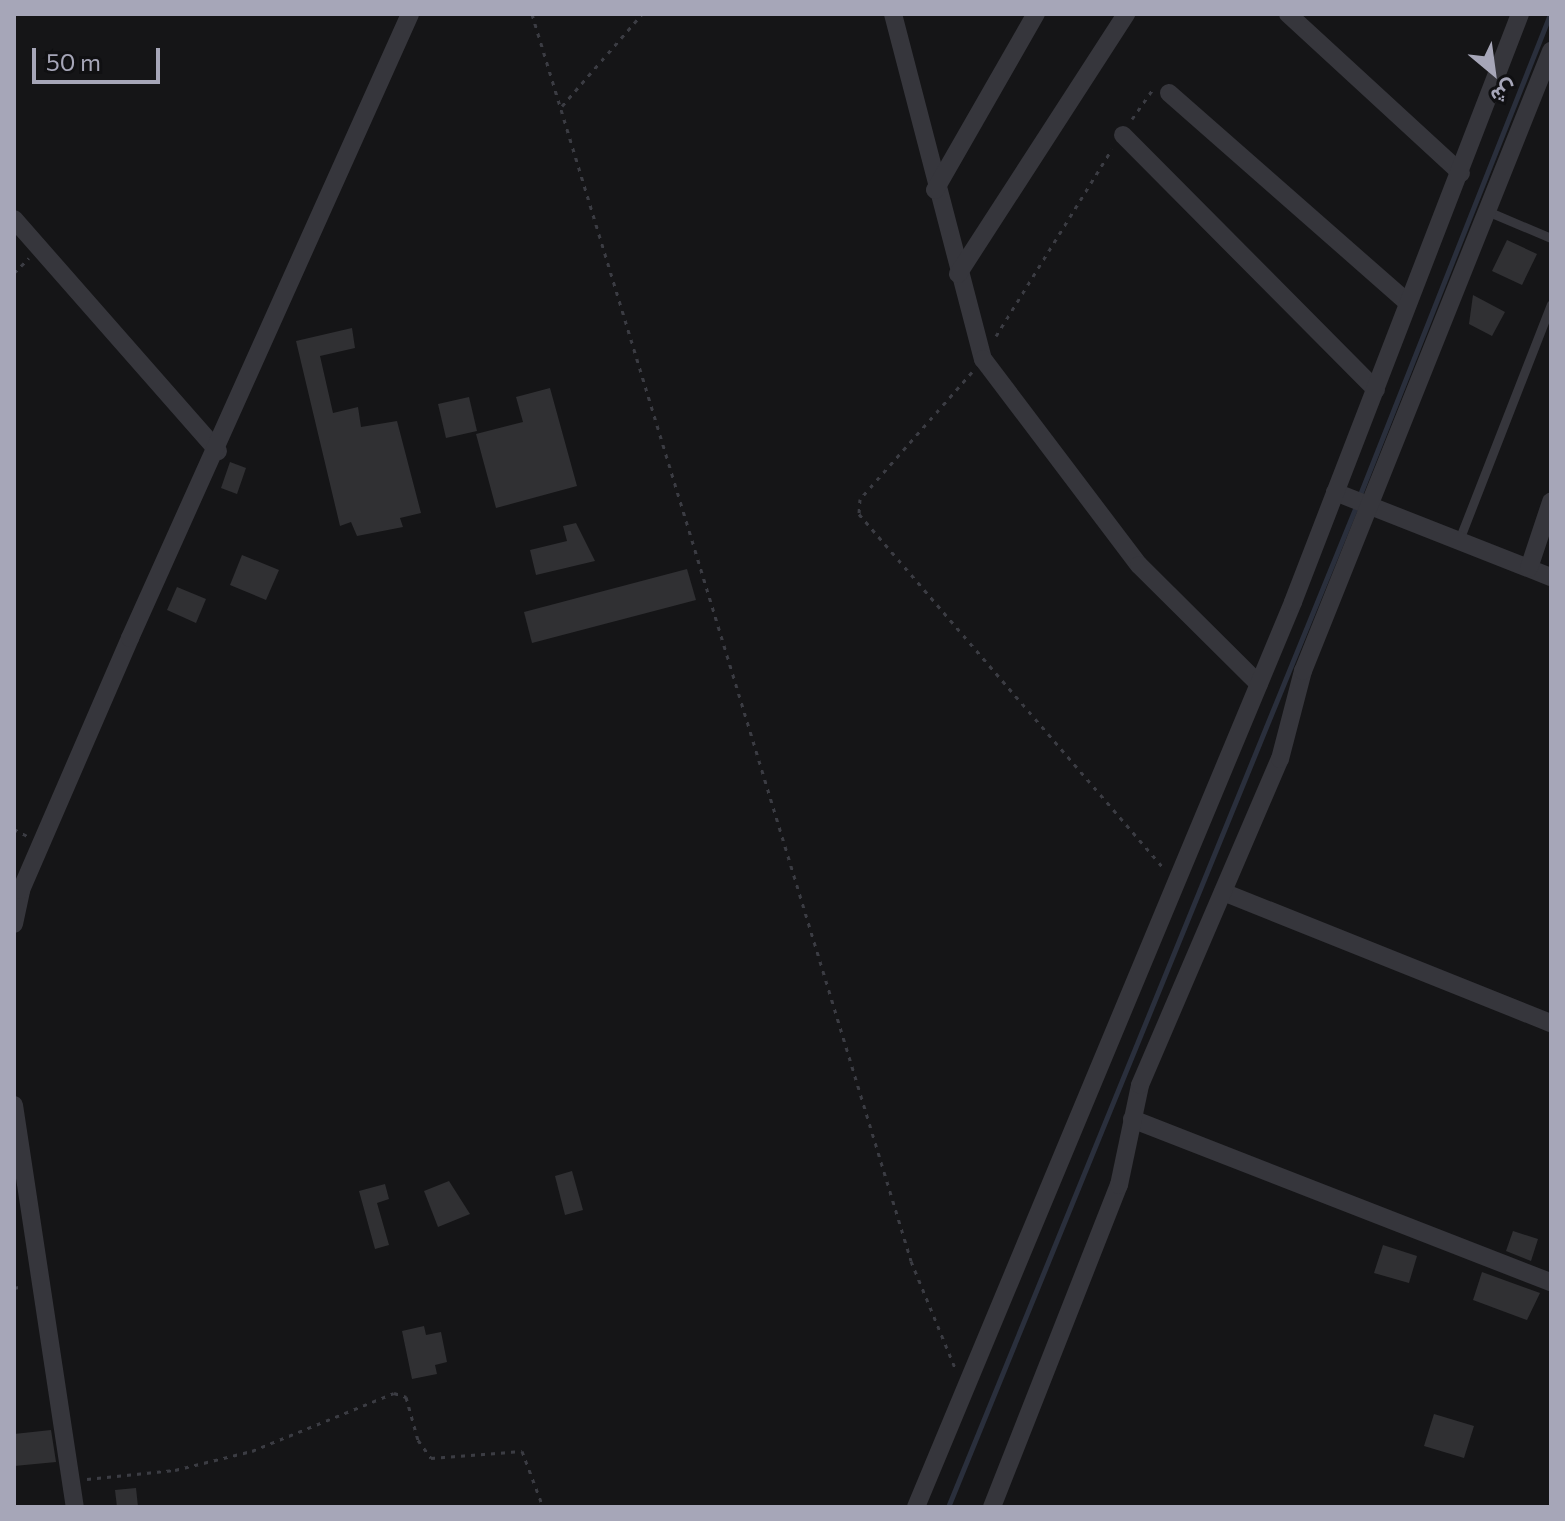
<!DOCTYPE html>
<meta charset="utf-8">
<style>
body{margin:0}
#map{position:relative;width:1565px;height:1521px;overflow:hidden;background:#151517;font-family:Commissioner,Vazirmatn,sans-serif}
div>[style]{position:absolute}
.stream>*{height:5px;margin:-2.5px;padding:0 2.5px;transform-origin:2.5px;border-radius:2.5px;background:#2a2f3c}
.building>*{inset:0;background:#303033}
.path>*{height:3px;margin-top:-1.5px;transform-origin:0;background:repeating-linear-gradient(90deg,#3b3c43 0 4px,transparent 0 10px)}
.lane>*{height:9px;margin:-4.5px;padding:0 4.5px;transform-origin:4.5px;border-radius:4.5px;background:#36363c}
.street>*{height:18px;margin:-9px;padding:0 9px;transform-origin:9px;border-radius:9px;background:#36363c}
span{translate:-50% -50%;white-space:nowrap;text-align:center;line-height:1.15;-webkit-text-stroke:8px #101012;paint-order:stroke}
.frame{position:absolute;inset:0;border:16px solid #a6a6b8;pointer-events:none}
.north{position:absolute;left:1453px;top:32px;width:80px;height:80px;-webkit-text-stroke:6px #101012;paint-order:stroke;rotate:151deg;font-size:22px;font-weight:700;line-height:32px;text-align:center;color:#a6a6b8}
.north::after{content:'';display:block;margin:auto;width:28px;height:36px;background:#a6a6b8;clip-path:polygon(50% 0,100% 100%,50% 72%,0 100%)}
.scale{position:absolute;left:32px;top:48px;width:128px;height:36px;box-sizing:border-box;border:4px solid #a6a6b8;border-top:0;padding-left:10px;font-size:24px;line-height:28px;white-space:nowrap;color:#a6a6b8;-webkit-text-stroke:6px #101012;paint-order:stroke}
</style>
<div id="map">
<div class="stream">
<div style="left:1359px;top:497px;width:519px;rotate:-68.42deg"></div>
<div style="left:948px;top:1507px;width:1081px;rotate:-67.82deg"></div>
</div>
<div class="building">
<div style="clip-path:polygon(1507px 240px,1537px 254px,1522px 285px,1492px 271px)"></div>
<div style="clip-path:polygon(1473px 295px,1505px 312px,1492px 336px,1469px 324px)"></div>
<div style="clip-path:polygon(352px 328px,355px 348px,320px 356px,333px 413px,358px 407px,361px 427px,397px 421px,421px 513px,400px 518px,403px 527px,357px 536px,351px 522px,340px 526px,296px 341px)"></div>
<div style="clip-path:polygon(550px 388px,577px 486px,496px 508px,476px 434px,523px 422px,516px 397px)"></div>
<div style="clip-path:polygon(469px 397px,477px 431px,446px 438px,438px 404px)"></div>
<div style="clip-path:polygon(230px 462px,246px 468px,237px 494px,221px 488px)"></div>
<div style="clip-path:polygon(576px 523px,595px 561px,536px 575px,530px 550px,567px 541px,563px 526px)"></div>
<div style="clip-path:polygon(242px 555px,279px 570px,266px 600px,230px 585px)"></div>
<div style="clip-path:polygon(687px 569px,696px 600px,532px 643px,524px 612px)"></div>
<div style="clip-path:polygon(177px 587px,206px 599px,196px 623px,167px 610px)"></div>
<div style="clip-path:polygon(572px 1171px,583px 1210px,565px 1215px,555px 1176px)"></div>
<div style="clip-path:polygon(449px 1181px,470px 1214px,438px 1227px,424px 1191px)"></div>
<div style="clip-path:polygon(385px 1184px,389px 1199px,377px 1203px,389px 1245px,375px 1249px,359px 1191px)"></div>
<div style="clip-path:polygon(1513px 1231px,1538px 1239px,1531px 1261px,1506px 1251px)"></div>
<div style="clip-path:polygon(1383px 1245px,1417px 1256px,1409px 1283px,1374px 1273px)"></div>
<div style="clip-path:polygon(1482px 1272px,1540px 1293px,1527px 1320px,1473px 1300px)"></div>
<div style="clip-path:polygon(424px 1326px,426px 1335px,441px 1332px,447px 1362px,435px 1365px,437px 1374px,412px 1379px,402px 1331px)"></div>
<div style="clip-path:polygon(1434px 1414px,1474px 1426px,1464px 1458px,1424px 1446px)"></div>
<div style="clip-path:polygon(51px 1430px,56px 1462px,14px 1466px,14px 1434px)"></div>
<div style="clip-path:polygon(136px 1488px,138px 1507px,117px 1507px,115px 1490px)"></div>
</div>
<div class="path">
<div style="left:532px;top:14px;width:1303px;rotate:73.09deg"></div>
<div style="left:911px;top:1261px;width:116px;rotate:67.6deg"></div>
<div style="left:562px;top:106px;width:122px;rotate:-49deg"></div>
<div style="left:1132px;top:119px;width:35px;rotate:-55deg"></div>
<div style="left:14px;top:273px;width:21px;rotate:-45deg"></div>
<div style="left:996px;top:336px;width:220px;rotate:-58.2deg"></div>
<div style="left:972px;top:372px;width:169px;rotate:131.4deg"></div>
<div style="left:860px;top:499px;width:15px;rotate:94deg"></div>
<div style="left:859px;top:514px;width:468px;rotate:49.3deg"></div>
<div style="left:14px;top:829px;width:15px;rotate:28deg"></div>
<div style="left:14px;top:1288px;width:10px;rotate:-11deg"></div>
<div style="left:87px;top:1479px;width:88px;rotate:-5.8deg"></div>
<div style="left:175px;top:1470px;width:79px;rotate:-13.9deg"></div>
<div style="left:252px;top:1451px;width:153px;rotate:-22.2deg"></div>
<div style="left:394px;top:1393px;width:13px;rotate:18deg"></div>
<div style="left:406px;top:1397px;width:45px;rotate:74.4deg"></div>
<div style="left:418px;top:1440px;width:22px;rotate:54deg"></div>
<div style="left:431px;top:1458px;width:91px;rotate:-4.4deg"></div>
<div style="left:522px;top:1451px;width:60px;rotate:69.4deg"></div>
</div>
<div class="lane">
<div style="left:1487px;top:211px;width:69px;rotate:22.9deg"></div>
<div style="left:1459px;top:540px;width:253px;rotate:-68.7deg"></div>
</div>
<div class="street">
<div style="left:893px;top:14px;width:357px;rotate:75.4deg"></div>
<div style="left:983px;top:359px;width:258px;rotate:52.9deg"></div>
<div style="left:1139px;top:565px;width:169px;rotate:44.8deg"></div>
<div style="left:1288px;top:14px;width:235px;rotate:42.6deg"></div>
<div style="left:1169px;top:93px;width:318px;rotate:41.3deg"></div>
<div style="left:1123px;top:135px;width:359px;rotate:45.2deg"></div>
<div style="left:935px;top:190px;width:203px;rotate:-60.2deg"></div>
<div style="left:14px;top:219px;width:309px;rotate:48.7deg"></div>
<div style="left:958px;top:274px;width:310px;rotate:-57.1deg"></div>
<div style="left:1335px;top:492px;width:232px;rotate:21.5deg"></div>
<div style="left:1529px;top:568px;width:70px;rotate:-71.6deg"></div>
<div style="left:1223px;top:892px;width:353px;rotate:21.8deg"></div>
<div style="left:14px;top:924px;width:35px;rotate:-78deg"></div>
<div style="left:21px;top:890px;width:275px;rotate:-66.6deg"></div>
<div style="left:130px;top:638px;width:684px;rotate:-65.83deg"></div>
<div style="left:14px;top:1105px;width:407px;rotate:81.4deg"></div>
<div style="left:1132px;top:1119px;width:450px;rotate:21.3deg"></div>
<div style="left:916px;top:1507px;width:980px;rotate:-67.38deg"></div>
<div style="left:1293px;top:602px;width:630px;rotate:-68.89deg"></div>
<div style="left:992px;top:1507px;width:346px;rotate:-68.5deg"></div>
<div style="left:1119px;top:1185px;width:102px;rotate:-78.1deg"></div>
<div style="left:1140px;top:1085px;width:355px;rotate:-66.8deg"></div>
<div style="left:1280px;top:759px;width:91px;rotate:-75.4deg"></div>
<div style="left:1303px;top:671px;width:668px;rotate:-68.2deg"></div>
</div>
<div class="frame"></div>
<div class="north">ش</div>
<div class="scale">50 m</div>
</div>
